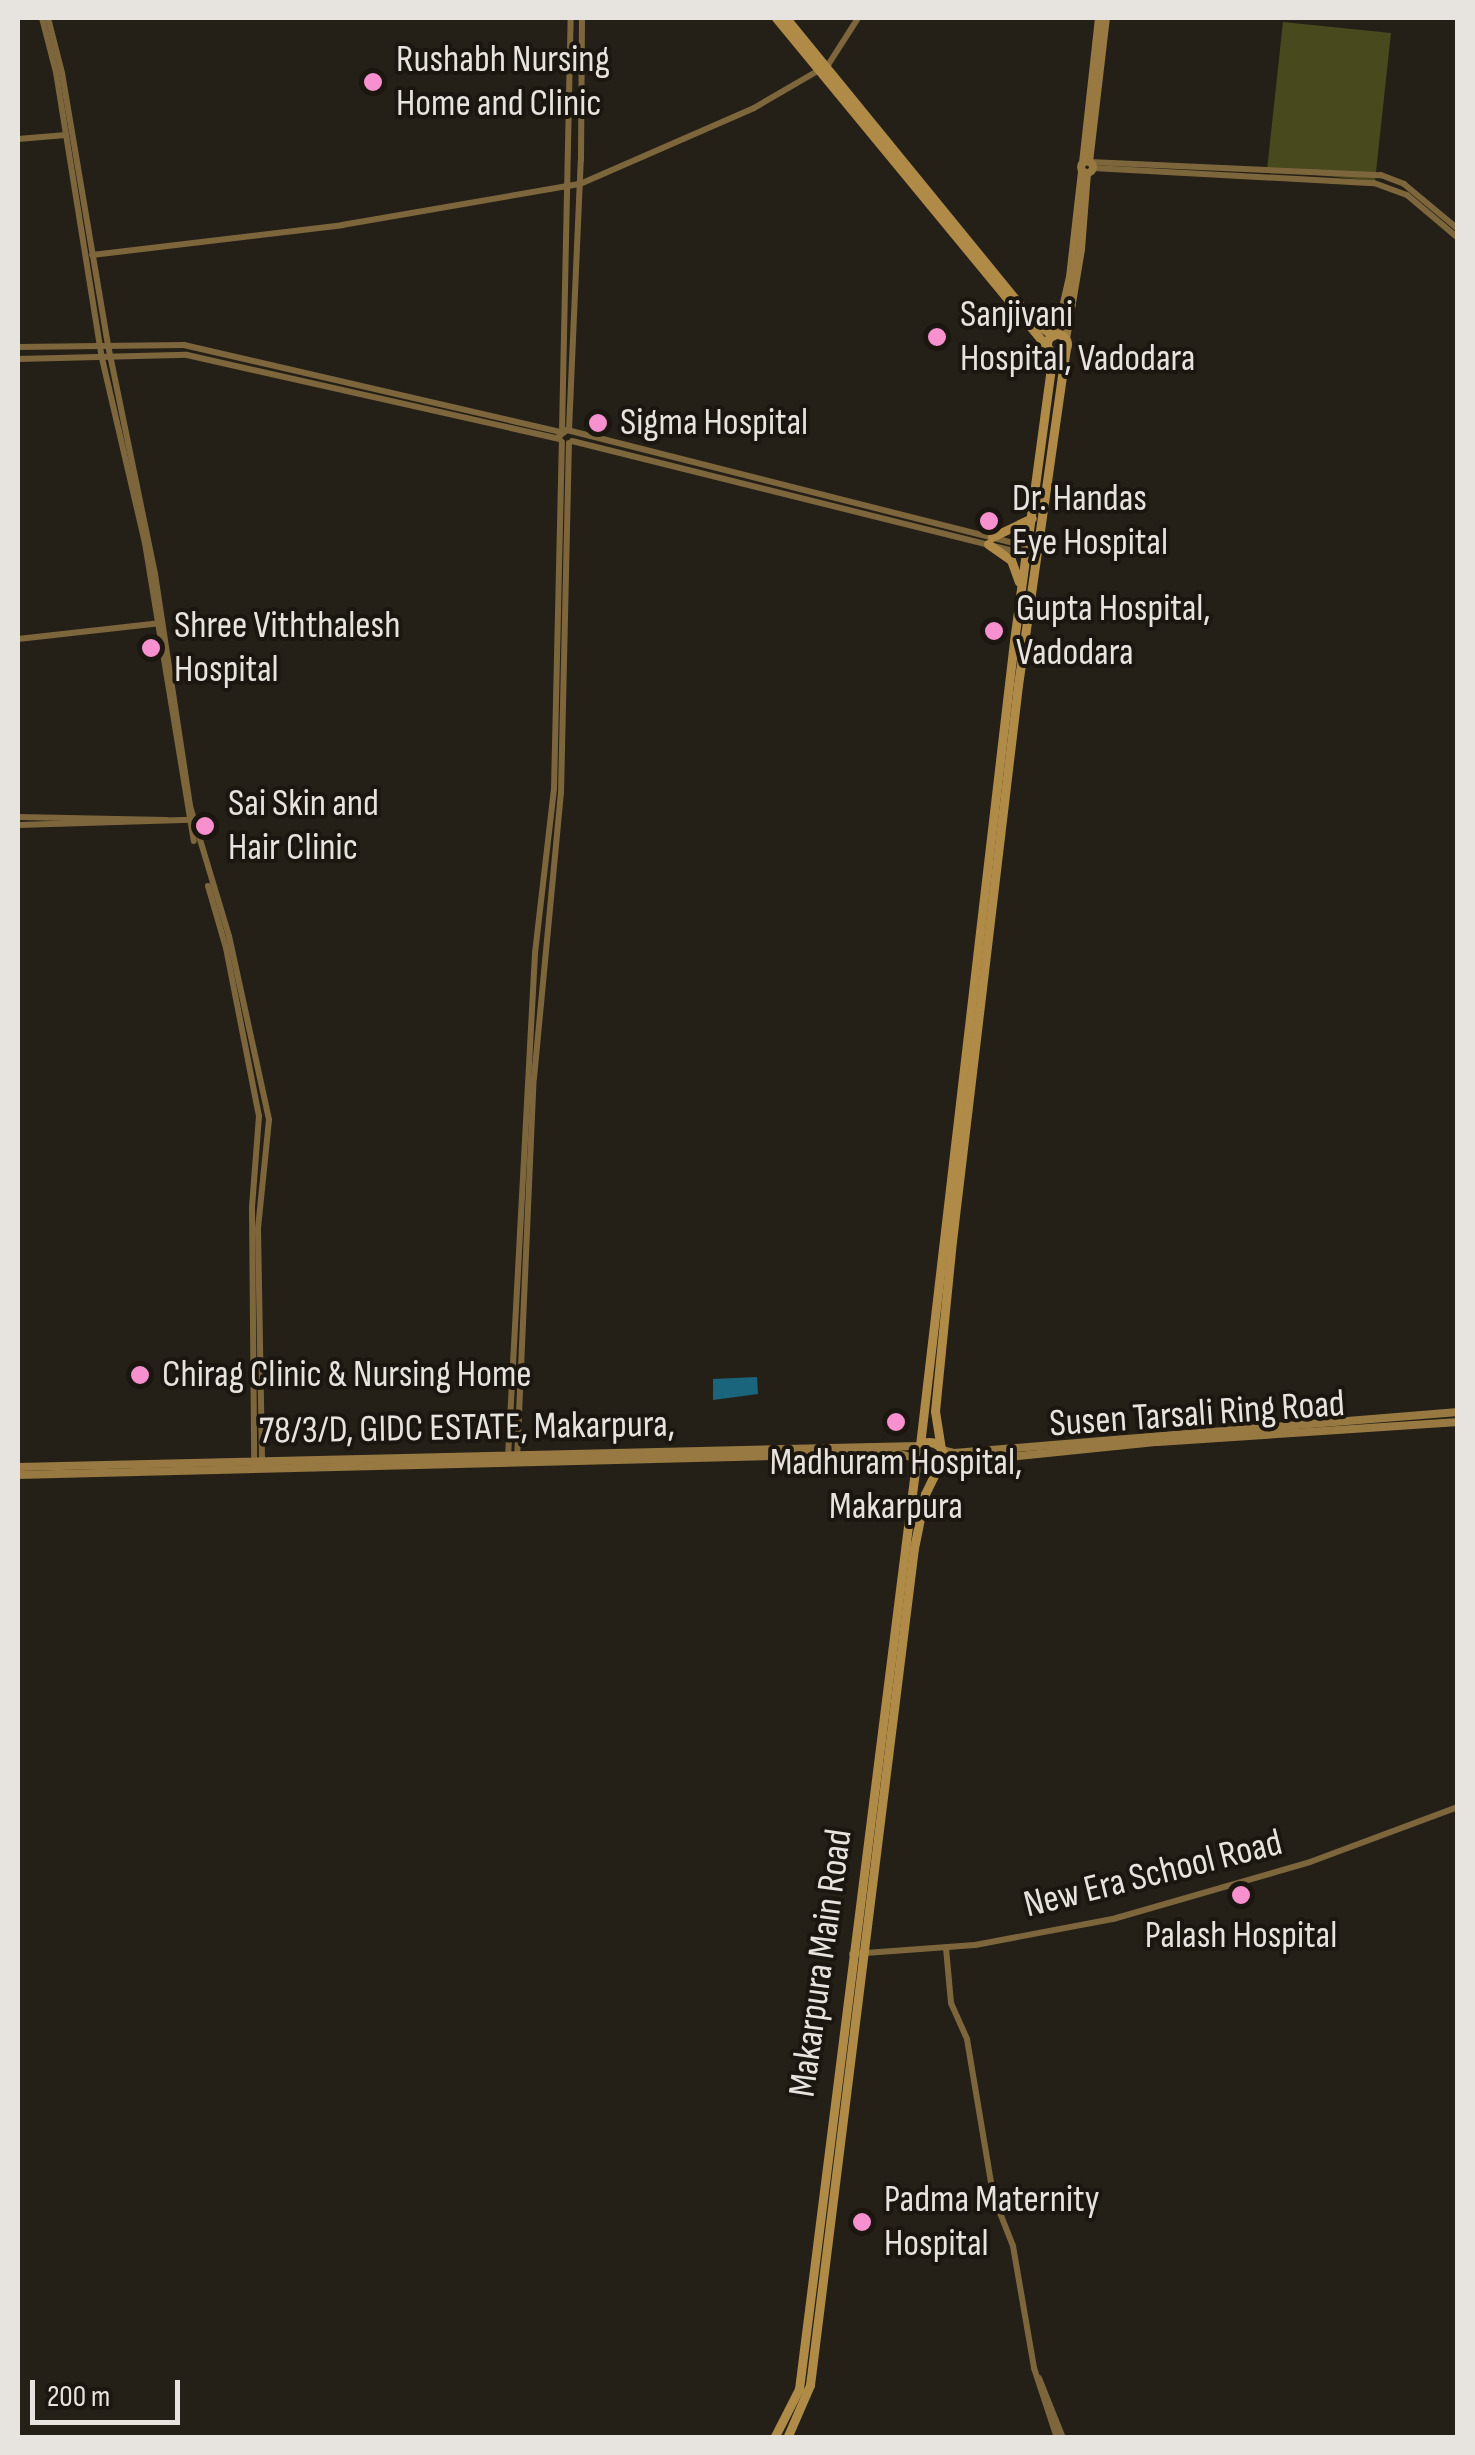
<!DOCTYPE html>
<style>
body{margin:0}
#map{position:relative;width:1475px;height:2455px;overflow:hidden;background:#242018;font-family:"Sofia Sans Condensed",sans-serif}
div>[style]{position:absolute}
.green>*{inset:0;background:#484a1d}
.water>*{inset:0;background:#1a657b}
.secondary>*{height:6px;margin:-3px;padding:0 3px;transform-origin:3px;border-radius:3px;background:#7e663c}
.primary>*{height:8px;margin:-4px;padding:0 4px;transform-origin:4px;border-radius:4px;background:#987942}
.primary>.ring{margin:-4px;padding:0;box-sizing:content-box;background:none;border:8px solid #987942;border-radius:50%}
.highway>*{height:9px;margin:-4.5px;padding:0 4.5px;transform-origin:4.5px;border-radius:4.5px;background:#b08b47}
.highway>.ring{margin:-4.5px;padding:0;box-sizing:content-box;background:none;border:9px solid #b08b47;border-radius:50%}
.dots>*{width:28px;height:28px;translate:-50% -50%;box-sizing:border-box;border:5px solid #1b160f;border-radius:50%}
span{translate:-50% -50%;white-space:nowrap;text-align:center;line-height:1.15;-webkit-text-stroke:8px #1b160f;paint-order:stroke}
.poi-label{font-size:38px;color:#e7e3df}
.left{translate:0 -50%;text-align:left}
.street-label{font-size:38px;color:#e7e3df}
.frame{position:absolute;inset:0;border:20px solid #e7e3df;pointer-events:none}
.scale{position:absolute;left:30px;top:2380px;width:150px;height:45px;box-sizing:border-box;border:5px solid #e7e3df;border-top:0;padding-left:12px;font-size:30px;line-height:35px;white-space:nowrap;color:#e7e3df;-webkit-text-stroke:8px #1b160f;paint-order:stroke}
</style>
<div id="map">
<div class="green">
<div style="clip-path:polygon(1283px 22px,1391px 33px,1375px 181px,1267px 170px)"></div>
</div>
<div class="water">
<div style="clip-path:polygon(757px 1377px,758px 1394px,713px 1400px,713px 1379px)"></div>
</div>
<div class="secondary">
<div style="left:42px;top:18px;width:56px;rotate:75.5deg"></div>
<div style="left:56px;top:72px;width:286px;rotate:80.9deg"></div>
<div style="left:101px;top:354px;width:194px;rotate:76.9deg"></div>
<div style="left:145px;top:543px;width:302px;rotate:80.7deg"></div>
<div style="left:48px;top:18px;width:57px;rotate:75.7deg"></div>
<div style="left:62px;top:73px;width:276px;rotate:80.4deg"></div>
<div style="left:108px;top:345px;width:234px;rotate:78.4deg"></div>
<div style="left:155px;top:574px;width:235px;rotate:81.4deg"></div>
<div style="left:190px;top:806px;width:136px;rotate:73.3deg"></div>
<div style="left:229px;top:936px;width:188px;rotate:77.7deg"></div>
<div style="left:269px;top:1120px;width:110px;rotate:95.8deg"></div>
<div style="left:258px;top:1229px;width:233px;rotate:89deg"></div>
<div style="left:18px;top:139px;width:48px;rotate:-4.8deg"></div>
<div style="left:1090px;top:162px;width:291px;rotate:2.6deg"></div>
<div style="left:1381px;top:175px;width:25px;rotate:21deg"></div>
<div style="left:1404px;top:184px;width:70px;rotate:39.8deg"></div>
<div style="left:1093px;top:168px;width:281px;rotate:3.1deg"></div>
<div style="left:1374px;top:183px;width:35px;rotate:20deg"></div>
<div style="left:1407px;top:195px;width:67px;rotate:40.1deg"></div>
<div style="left:92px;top:255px;width:252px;rotate:-6.8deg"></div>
<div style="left:342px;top:225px;width:242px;rotate:-9.8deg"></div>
<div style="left:580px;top:184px;width:190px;rotate:-23.6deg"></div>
<div style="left:754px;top:108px;width:86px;rotate:-30.2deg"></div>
<div style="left:828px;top:65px;width:56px;rotate:-57.4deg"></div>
<div style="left:18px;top:347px;width:166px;rotate:-0.7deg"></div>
<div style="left:184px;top:345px;width:387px;rotate:13deg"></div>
<div style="left:18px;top:359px;width:169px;rotate:-1.4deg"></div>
<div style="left:187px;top:355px;width:382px;rotate:12.7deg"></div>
<div style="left:569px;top:430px;width:270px;rotate:-87.5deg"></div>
<div style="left:581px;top:160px;width:142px;rotate:-89.6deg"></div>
<div style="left:562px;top:431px;width:413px;rotate:-88.8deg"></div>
<div style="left:559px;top:436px;width:10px;rotate:-37deg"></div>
<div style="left:567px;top:430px;width:476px;rotate:14.2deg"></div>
<div style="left:572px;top:441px;width:478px;rotate:14deg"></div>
<div style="left:18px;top:639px;width:144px;rotate:-6.4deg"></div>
<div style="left:18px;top:817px;width:148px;rotate:1.2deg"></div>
<div style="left:18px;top:825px;width:173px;rotate:-1.7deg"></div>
<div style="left:208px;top:886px;width:65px;rotate:73.8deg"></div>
<div style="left:226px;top:948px;width:171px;rotate:78.9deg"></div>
<div style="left:259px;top:1116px;width:92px;rotate:94.4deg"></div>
<div style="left:252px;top:1208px;width:254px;rotate:89.5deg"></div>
<div style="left:508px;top:1457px;width:505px;rotate:-86.93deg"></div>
<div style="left:535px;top:953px;width:165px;rotate:-83.4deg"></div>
<div style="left:554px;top:789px;width:347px;rotate:-88.7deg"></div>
<div style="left:517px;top:1460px;width:382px;rotate:-87.5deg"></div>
<div style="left:534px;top:1078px;width:286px;rotate:-84.6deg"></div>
<div style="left:561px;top:793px;width:350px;rotate:-88.7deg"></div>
<div style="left:946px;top:1948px;width:55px;rotate:84.8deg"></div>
<div style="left:951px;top:2003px;width:39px;rotate:66deg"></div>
<div style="left:967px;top:2039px;width:158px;rotate:80.5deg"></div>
<div style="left:993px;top:2195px;width:55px;rotate:68.6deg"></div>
<div style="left:1013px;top:2246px;width:124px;rotate:80.2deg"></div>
<div style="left:1034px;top:2368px;width:74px;rotate:71.8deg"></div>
<div style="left:852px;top:1954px;width:123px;rotate:-4.2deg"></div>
<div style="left:975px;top:1945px;width:140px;rotate:-10.7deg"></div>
<div style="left:1113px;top:1919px;width:205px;rotate:-16.1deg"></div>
<div style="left:1310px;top:1862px;width:158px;rotate:-20.4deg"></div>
<div style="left:1039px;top:2378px;width:65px;rotate:68.2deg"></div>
</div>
<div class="primary">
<div class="ring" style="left:1081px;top:161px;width:4px;height:4px"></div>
<div style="left:1089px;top:162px;width:145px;rotate:-83.3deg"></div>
<div style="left:1083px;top:163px;width:146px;rotate:-83.7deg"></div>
<div style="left:1057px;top:334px;width:58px;rotate:-77.2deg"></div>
<div style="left:1070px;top:277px;width:107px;rotate:-83.5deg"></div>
<div style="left:1066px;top:339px;width:91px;rotate:-80.5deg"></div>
<div style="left:1081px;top:249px;width:76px;rotate:-85.5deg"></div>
<div style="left:942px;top:1450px;width:12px;rotate:14deg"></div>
<div style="left:954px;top:1453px;width:506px;rotate:-4.65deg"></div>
<div style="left:940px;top:1464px;width:219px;rotate:-5.8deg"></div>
<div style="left:1158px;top:1442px;width:301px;rotate:-3.8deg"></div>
<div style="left:18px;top:1467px;width:901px;rotate:-1.34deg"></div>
<div style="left:18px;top:1475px;width:878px;rotate:-1.44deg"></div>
<div style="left:896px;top:1453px;width:20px;rotate:15deg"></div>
</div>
<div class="highway">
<div style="left:776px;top:18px;width:430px;rotate:50.5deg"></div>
<div style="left:786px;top:18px;width:390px;rotate:50.8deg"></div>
<div style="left:1032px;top:320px;width:26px;rotate:37deg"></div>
<div class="ring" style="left:1047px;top:334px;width:11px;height:11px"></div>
<div style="left:992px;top:537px;width:44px;rotate:-25.4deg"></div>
<div style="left:988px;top:544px;width:28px;rotate:35deg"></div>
<div style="left:1011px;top:560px;width:23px;rotate:70deg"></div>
<div class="ring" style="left:915px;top:1442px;width:19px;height:19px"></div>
<div style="left:920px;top:1445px;width:809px;rotate:-83.33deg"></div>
<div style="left:1014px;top:641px;width:291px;rotate:-82.3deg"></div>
<div style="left:941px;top:1449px;width:38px;rotate:-99deg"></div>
<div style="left:935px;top:1411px;width:171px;rotate:-84.3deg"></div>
<div style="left:952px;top:1241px;width:560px;rotate:-83.23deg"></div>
<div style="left:1018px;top:685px;width:339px;rotate:-81.9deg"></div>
<div style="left:774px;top:2438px;width:55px;rotate:-63deg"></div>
<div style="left:799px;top:2389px;width:933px;rotate:-82.8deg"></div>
<div style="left:787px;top:2438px;width:58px;rotate:-66.5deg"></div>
<div style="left:810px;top:2385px;width:843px;rotate:-82.92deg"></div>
<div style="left:914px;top:1548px;width:55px;rotate:-78.5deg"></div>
<div style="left:925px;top:1494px;width:32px;rotate:-64deg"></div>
</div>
<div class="dots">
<div style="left:373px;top:82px;background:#f790ce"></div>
<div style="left:937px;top:337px;background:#f790ce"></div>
<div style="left:598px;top:423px;background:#f790ce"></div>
<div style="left:989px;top:521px;background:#f790ce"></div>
<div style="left:994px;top:631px;background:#f790ce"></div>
<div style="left:151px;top:648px;background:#f790ce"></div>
<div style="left:205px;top:826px;background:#f790ce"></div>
<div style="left:140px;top:1375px;background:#f790ce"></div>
<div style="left:896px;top:1422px;background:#f790ce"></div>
<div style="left:1241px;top:1895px;background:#f790ce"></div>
<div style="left:862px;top:2222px;background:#f790ce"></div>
</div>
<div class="poi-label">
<span class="left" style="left:396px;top:82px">Rushabh Nursing<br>Home and Clinic</span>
<span class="left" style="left:960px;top:337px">Sanjivani<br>Hospital, Vadodara</span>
<span class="left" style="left:620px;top:423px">Sigma Hospital</span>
<span class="left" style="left:1012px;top:521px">Dr. Handas<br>Eye Hospital</span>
<span class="left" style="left:1016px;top:631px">Gupta Hospital,<br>Vadodara</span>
<span class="left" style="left:174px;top:648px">Shree Viththalesh<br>Hospital</span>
<span class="left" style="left:228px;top:826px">Sai Skin and<br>Hair Clinic</span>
<span class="left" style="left:162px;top:1375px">Chirag Clinic &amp; Nursing Home</span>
<span style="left:896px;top:1485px">Madhuram Hospital,<br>Makarpura</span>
<span style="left:1241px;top:1936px">Palash Hospital</span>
<span class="left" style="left:884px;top:2222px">Padma Maternity<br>Hospital</span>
</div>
<div class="street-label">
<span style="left:1197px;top:1414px;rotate:-4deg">Susen Tarsali Ring Road</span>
<span style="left:467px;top:1428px;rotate:-1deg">78/3/D, GIDC ESTATE, Makarpura,</span>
<span style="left:1153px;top:1874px;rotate:-14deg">New Era School Road</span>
<span style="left:821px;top:1963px;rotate:-82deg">Makarpura Main Road</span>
</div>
<div class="frame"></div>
<div class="scale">200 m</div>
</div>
